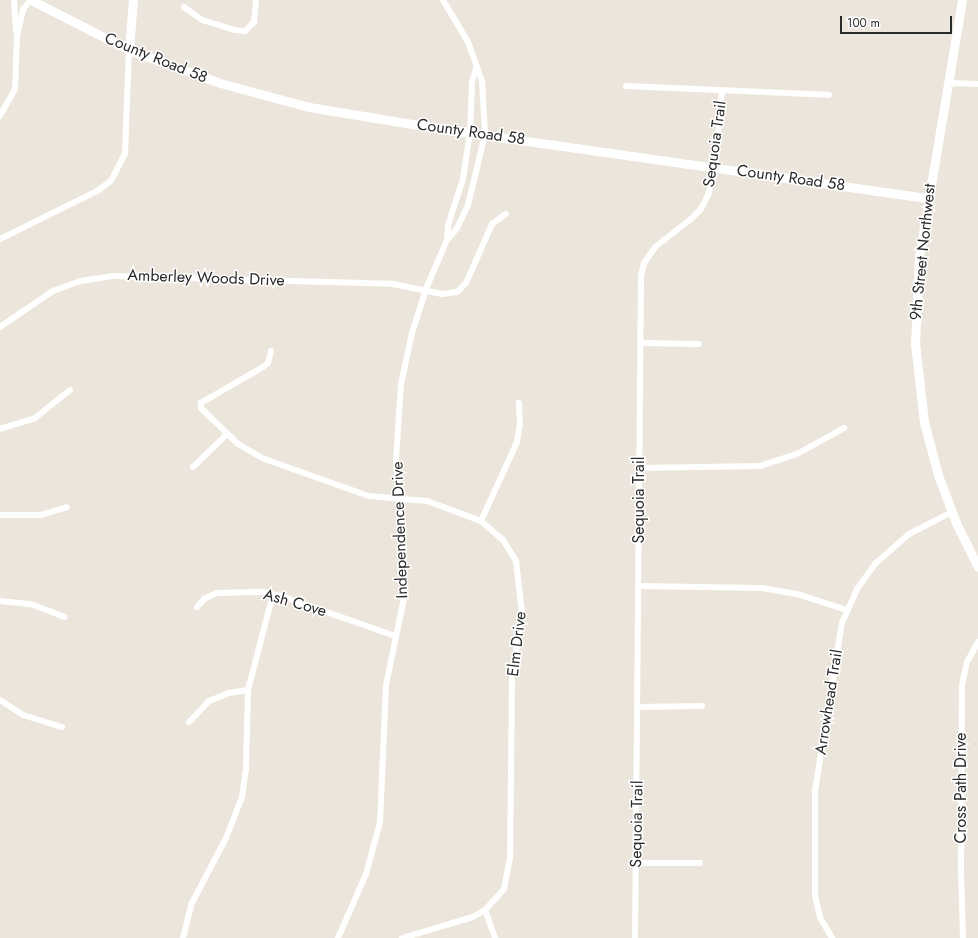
<!DOCTYPE html>
<style>
body{margin:0}
#map{position:relative;width:978px;height:938px;overflow:hidden;background:#ece5db;font-family:Jost,sans-serif}
div>[style]{position:absolute}
.street>*{height:6px;margin:-3px;padding:0 3px;transform-origin:3px;border-radius:3px;background:#fff}
.secondary>*{height:9px;margin:-4.5px;padding:0 4.5px;transform-origin:4.5px;border-radius:4.5px;background:#fff}
span{translate:-50% -50%;white-space:nowrap;text-align:center;line-height:1.15;-webkit-text-stroke:3px #fff;paint-order:stroke}
.street-label{font-size:16px;color:#2a2a2a}
.scale{position:absolute;left:840px;top:16px;width:112px;height:18px;box-sizing:border-box;border:2px solid #2a2a2a;border-top:0;padding-left:5px;font-size:12px;line-height:14px;white-space:nowrap;color:#2a2a2a;-webkit-text-stroke:3px #fff;paint-order:stroke}
</style>
<div id="map">
<div class="street">
<div style="left:14px;top:0;width:32px;rotate:86deg"></div>
<div style="left:184px;top:7px;width:22px;rotate:36deg"></div>
<div style="left:202px;top:20px;width:34px;rotate:17deg"></div>
<div style="left:235px;top:30px;width:10px;rotate:6deg"></div>
<div style="left:245px;top:31px;width:13px;rotate:-45deg"></div>
<div style="left:254px;top:22px;width:22px;rotate:-85deg"></div>
<div style="left:948px;top:83px;width:30px;rotate:2deg"></div>
<div style="left:626px;top:86px;width:203px;rotate:2.5deg"></div>
<div style="left:0;top:116px;width:31px;rotate:-61deg"></div>
<div style="left:15px;top:89px;width:53px;rotate:-87.8deg"></div>
<div style="left:17px;top:36px;width:28px;rotate:-77deg"></div>
<div style="left:23px;top:9px;width:12px;rotate:-48deg"></div>
<div style="left:0;top:239px;width:108px;rotate:-26.3deg"></div>
<div style="left:97px;top:191px;width:17px;rotate:-36deg"></div>
<div style="left:111px;top:181px;width:31px;rotate:-63deg"></div>
<div style="left:125px;top:153px;width:103px;rotate:-87.8deg"></div>
<div style="left:447px;top:240px;width:15px;rotate:-86deg"></div>
<div style="left:448px;top:225px;width:48px;rotate:-71.9deg"></div>
<div style="left:463px;top:179px;width:48px;rotate:-81.5deg"></div>
<div style="left:470px;top:132px;width:50px;rotate:-87.7deg"></div>
<div style="left:472px;top:82px;width:15px;rotate:-74deg"></div>
<div style="left:0;top:327px;width:64px;rotate:-34.2deg"></div>
<div style="left:53px;top:291px;width:30px;rotate:-20deg"></div>
<div style="left:81px;top:281px;width:32px;rotate:-9deg"></div>
<div style="left:113px;top:276px;width:280px;rotate:1.6deg"></div>
<div style="left:393px;top:284px;width:50px;rotate:11.5deg"></div>
<div style="left:442px;top:294px;width:15px;rotate:-8deg"></div>
<div style="left:457px;top:292px;width:13px;rotate:-45deg"></div>
<div style="left:466px;top:283px;width:64px;rotate:-66.2deg"></div>
<div style="left:492px;top:224px;width:17px;rotate:-36deg"></div>
<div style="left:640px;top:343px;width:59px;rotate:1deg"></div>
<div style="left:271px;top:351px;width:12px;rotate:104deg"></div>
<div style="left:268px;top:363px;width:6px;rotate:141deg"></div>
<div style="left:263px;top:367px;width:72px;rotate:149.9deg"></div>
<div style="left:201px;top:403px;width:5px;rotate:90deg"></div>
<div style="left:201px;top:408px;width:52px;rotate:44.2deg"></div>
<div style="left:238px;top:444px;width:28px;rotate:30deg"></div>
<div style="left:262px;top:458px;width:114px;rotate:19.6deg"></div>
<div style="left:369px;top:496px;width:58px;rotate:4.9deg"></div>
<div style="left:427px;top:501px;width:58px;rotate:20.3deg"></div>
<div style="left:481px;top:521px;width:29px;rotate:41deg"></div>
<div style="left:503px;top:540px;width:25px;rotate:58deg"></div>
<div style="left:516px;top:561px;width:52px;rotate:83.4deg"></div>
<div style="left:522px;top:613px;width:64px;rotate:99deg"></div>
<div style="left:512px;top:676px;width:182px;rotate:90.6deg"></div>
<div style="left:510px;top:858px;width:32px;rotate:101deg"></div>
<div style="left:504px;top:889px;width:28px;rotate:132deg"></div>
<div style="left:485px;top:910px;width:14px;rotate:150deg"></div>
<div style="left:473px;top:917px;width:74px;rotate:163.5deg"></div>
<div style="left:0;top:429px;width:37px;rotate:-17deg"></div>
<div style="left:35px;top:418px;width:45px;rotate:-38.7deg"></div>
<div style="left:193px;top:467px;width:47px;rotate:-44.1deg"></div>
<div style="left:639px;top:468px;width:121px;rotate:-0.9deg"></div>
<div style="left:760px;top:466px;width:39px;rotate:-18deg"></div>
<div style="left:797px;top:454px;width:54px;rotate:-29deg"></div>
<div style="left:0;top:515px;width:41px"></div>
<div style="left:41px;top:515px;width:27px;rotate:-17deg"></div>
<div style="left:481px;top:521px;width:87px;rotate:-65.5deg"></div>
<div style="left:517px;top:442px;width:18px;rotate:-81deg"></div>
<div style="left:520px;top:424px;width:21px;rotate:-93deg"></div>
<div style="left:638px;top:586px;width:124px;rotate:0.9deg"></div>
<div style="left:762px;top:588px;width:39px;rotate:10deg"></div>
<div style="left:800px;top:595px;width:49px;rotate:17.7deg"></div>
<div style="left:0;top:601px;width:31px;rotate:6deg"></div>
<div style="left:31px;top:604px;width:36px;rotate:21deg"></div>
<div style="left:197px;top:607px;width:11px;rotate:-49deg"></div>
<div style="left:204px;top:599px;width:14px;rotate:-25deg"></div>
<div style="left:217px;top:593px;width:45px;rotate:-1.3deg"></div>
<div style="left:262px;top:592px;width:19px;rotate:12deg"></div>
<div style="left:281px;top:596px;width:121px;rotate:19.3deg"></div>
<div style="left:0;top:700px;width:27px;rotate:33deg"></div>
<div style="left:23px;top:715px;width:41px;rotate:17.1deg"></div>
<div style="left:637px;top:707px;width:65px;rotate:-0.9deg"></div>
<div style="left:189px;top:722px;width:29px;rotate:-46deg"></div>
<div style="left:209px;top:701px;width:22px;rotate:-22deg"></div>
<div style="left:229px;top:693px;width:19px;rotate:-9deg"></div>
<div style="left:636px;top:863px;width:64px"></div>
<div style="left:485px;top:910px;width:30px;rotate:70deg"></div>
<div style="left:183px;top:938px;width:36px;rotate:-76deg"></div>
<div style="left:192px;top:903px;width:73px;rotate:-62.4deg"></div>
<div style="left:226px;top:838px;width:44px;rotate:-68.7deg"></div>
<div style="left:242px;top:797px;width:30px;rotate:-82deg"></div>
<div style="left:246px;top:767px;width:77px;rotate:-88.5deg"></div>
<div style="left:248px;top:690px;width:99px;rotate:-75.4deg"></div>
<div style="left:338px;top:938px;width:70px;rotate:-66.4deg"></div>
<div style="left:366px;top:874px;width:54px;rotate:-74.9deg"></div>
<div style="left:380px;top:822px;width:137px;rotate:-87.5deg"></div>
<div style="left:386px;top:685px;width:94px;rotate:-78.3deg"></div>
<div style="left:405px;top:593px;width:134px;rotate:-93.8deg"></div>
<div style="left:396px;top:459px;width:75px;rotate:-86.2deg"></div>
<div style="left:401px;top:384px;width:52px;rotate:-77.8deg"></div>
<div style="left:412px;top:333px;width:46px;rotate:-72.3deg"></div>
<div style="left:426px;top:289px;width:53px;rotate:-66.8deg"></div>
<div style="left:447px;top:240px;width:16px;rotate:-50deg"></div>
<div style="left:457px;top:228px;width:25px;rotate:-64deg"></div>
<div style="left:468px;top:205px;width:73px;rotate:-76.5deg"></div>
<div style="left:485px;top:134px;width:53px;rotate:-93.2deg"></div>
<div style="left:482px;top:81px;width:41px;rotate:-109.7deg"></div>
<div style="left:468px;top:42px;width:49px;rotate:-120.8deg"></div>
<div style="left:635px;top:938px;width:662px;rotate:-89.48deg"></div>
<div style="left:641px;top:276px;width:13px;rotate:-77deg"></div>
<div style="left:644px;top:263px;width:19px;rotate:-55deg"></div>
<div style="left:655px;top:247px;width:46px;rotate:-37.9deg"></div>
<div style="left:691px;top:219px;width:14px;rotate:-45deg"></div>
<div style="left:701px;top:209px;width:16px;rotate:-63deg"></div>
<div style="left:708px;top:195px;width:21px;rotate:-73deg"></div>
<div style="left:714px;top:175px;width:84px;rotate:-84.6deg"></div>
<div style="left:832px;top:938px;width:24px;rotate:-120deg"></div>
<div style="left:820px;top:917px;width:22px;rotate:-103deg"></div>
<div style="left:815px;top:896px;width:105px;rotate:-90deg"></div>
<div style="left:815px;top:791px;width:170px;rotate:-80.9deg"></div>
<div style="left:842px;top:623px;width:37px;rotate:-66deg"></div>
<div style="left:857px;top:589px;width:32px;rotate:-54deg"></div>
<div style="left:876px;top:563px;width:44px;rotate:-41.3deg"></div>
<div style="left:909px;top:534px;width:48px;rotate:-27.1deg"></div>
<div style="left:963px;top:938px;width:66px;rotate:-91.7deg"></div>
<div style="left:961px;top:872px;width:187px;rotate:-89.7deg"></div>
<div style="left:962px;top:685px;width:24px;rotate:-78deg"></div>
<div style="left:967px;top:662px;width:23px;rotate:-61deg"></div>
</div>
<div class="secondary">
<div style="left:31px;top:0;width:110px;rotate:27deg"></div>
<div style="left:129px;top:50px;width:97px;rotate:19.9deg"></div>
<div style="left:220px;top:83px;width:92px;rotate:15.1deg"></div>
<div style="left:309px;top:107px;width:135px;rotate:9.4deg"></div>
<div style="left:442px;top:129px;width:491px;rotate:8.1deg"></div>
<div style="left:962px;top:0;width:260px;rotate:99.5deg"></div>
<div style="left:919px;top:256px;width:87px;rotate:92.6deg"></div>
<div style="left:915px;top:343px;width:80px;rotate:83.5deg"></div>
<div style="left:924px;top:422px;width:55px;rotate:75.2deg"></div>
<div style="left:938px;top:475px;width:51px;rotate:69.4deg"></div>
<div style="left:956px;top:523px;width:49px;rotate:63.4deg"></div>
<div style="left:129px;top:50px;width:50px;rotate:-85.4deg"></div>
</div>
<div class="street-label">
<span style="left:156px;top:58px;rotate:22deg">County Road 58</span>
<span style="left:471px;top:132px;rotate:8deg">County Road 58</span>
<span style="left:715px;top:144px;rotate:-82deg">Sequoia Trail</span>
<span style="left:791px;top:178px;rotate:8deg">County Road 58</span>
<span style="left:923px;top:252px;rotate:-84deg">9th Street Northwest</span>
<span style="left:206px;top:278px;rotate:2deg">Amberley Woods Drive</span>
<span style="left:639px;top:500px;rotate:-90deg">Sequoia Trail</span>
<span style="left:400px;top:530px;rotate:-92deg">Independence Drive</span>
<span style="left:295px;top:603px;rotate:16deg">Ash Cove</span>
<span style="left:517px;top:644px;rotate:-83deg">Elm Drive</span>
<span style="left:829px;top:702px;rotate:-81deg">Arrowhead Trail</span>
<span style="left:961px;top:788px;rotate:-90deg">Cross Path Drive</span>
<span style="left:637px;top:824px;rotate:-89deg">Sequoia Trail</span>
</div>
<div class="scale">100 m</div>
</div>
